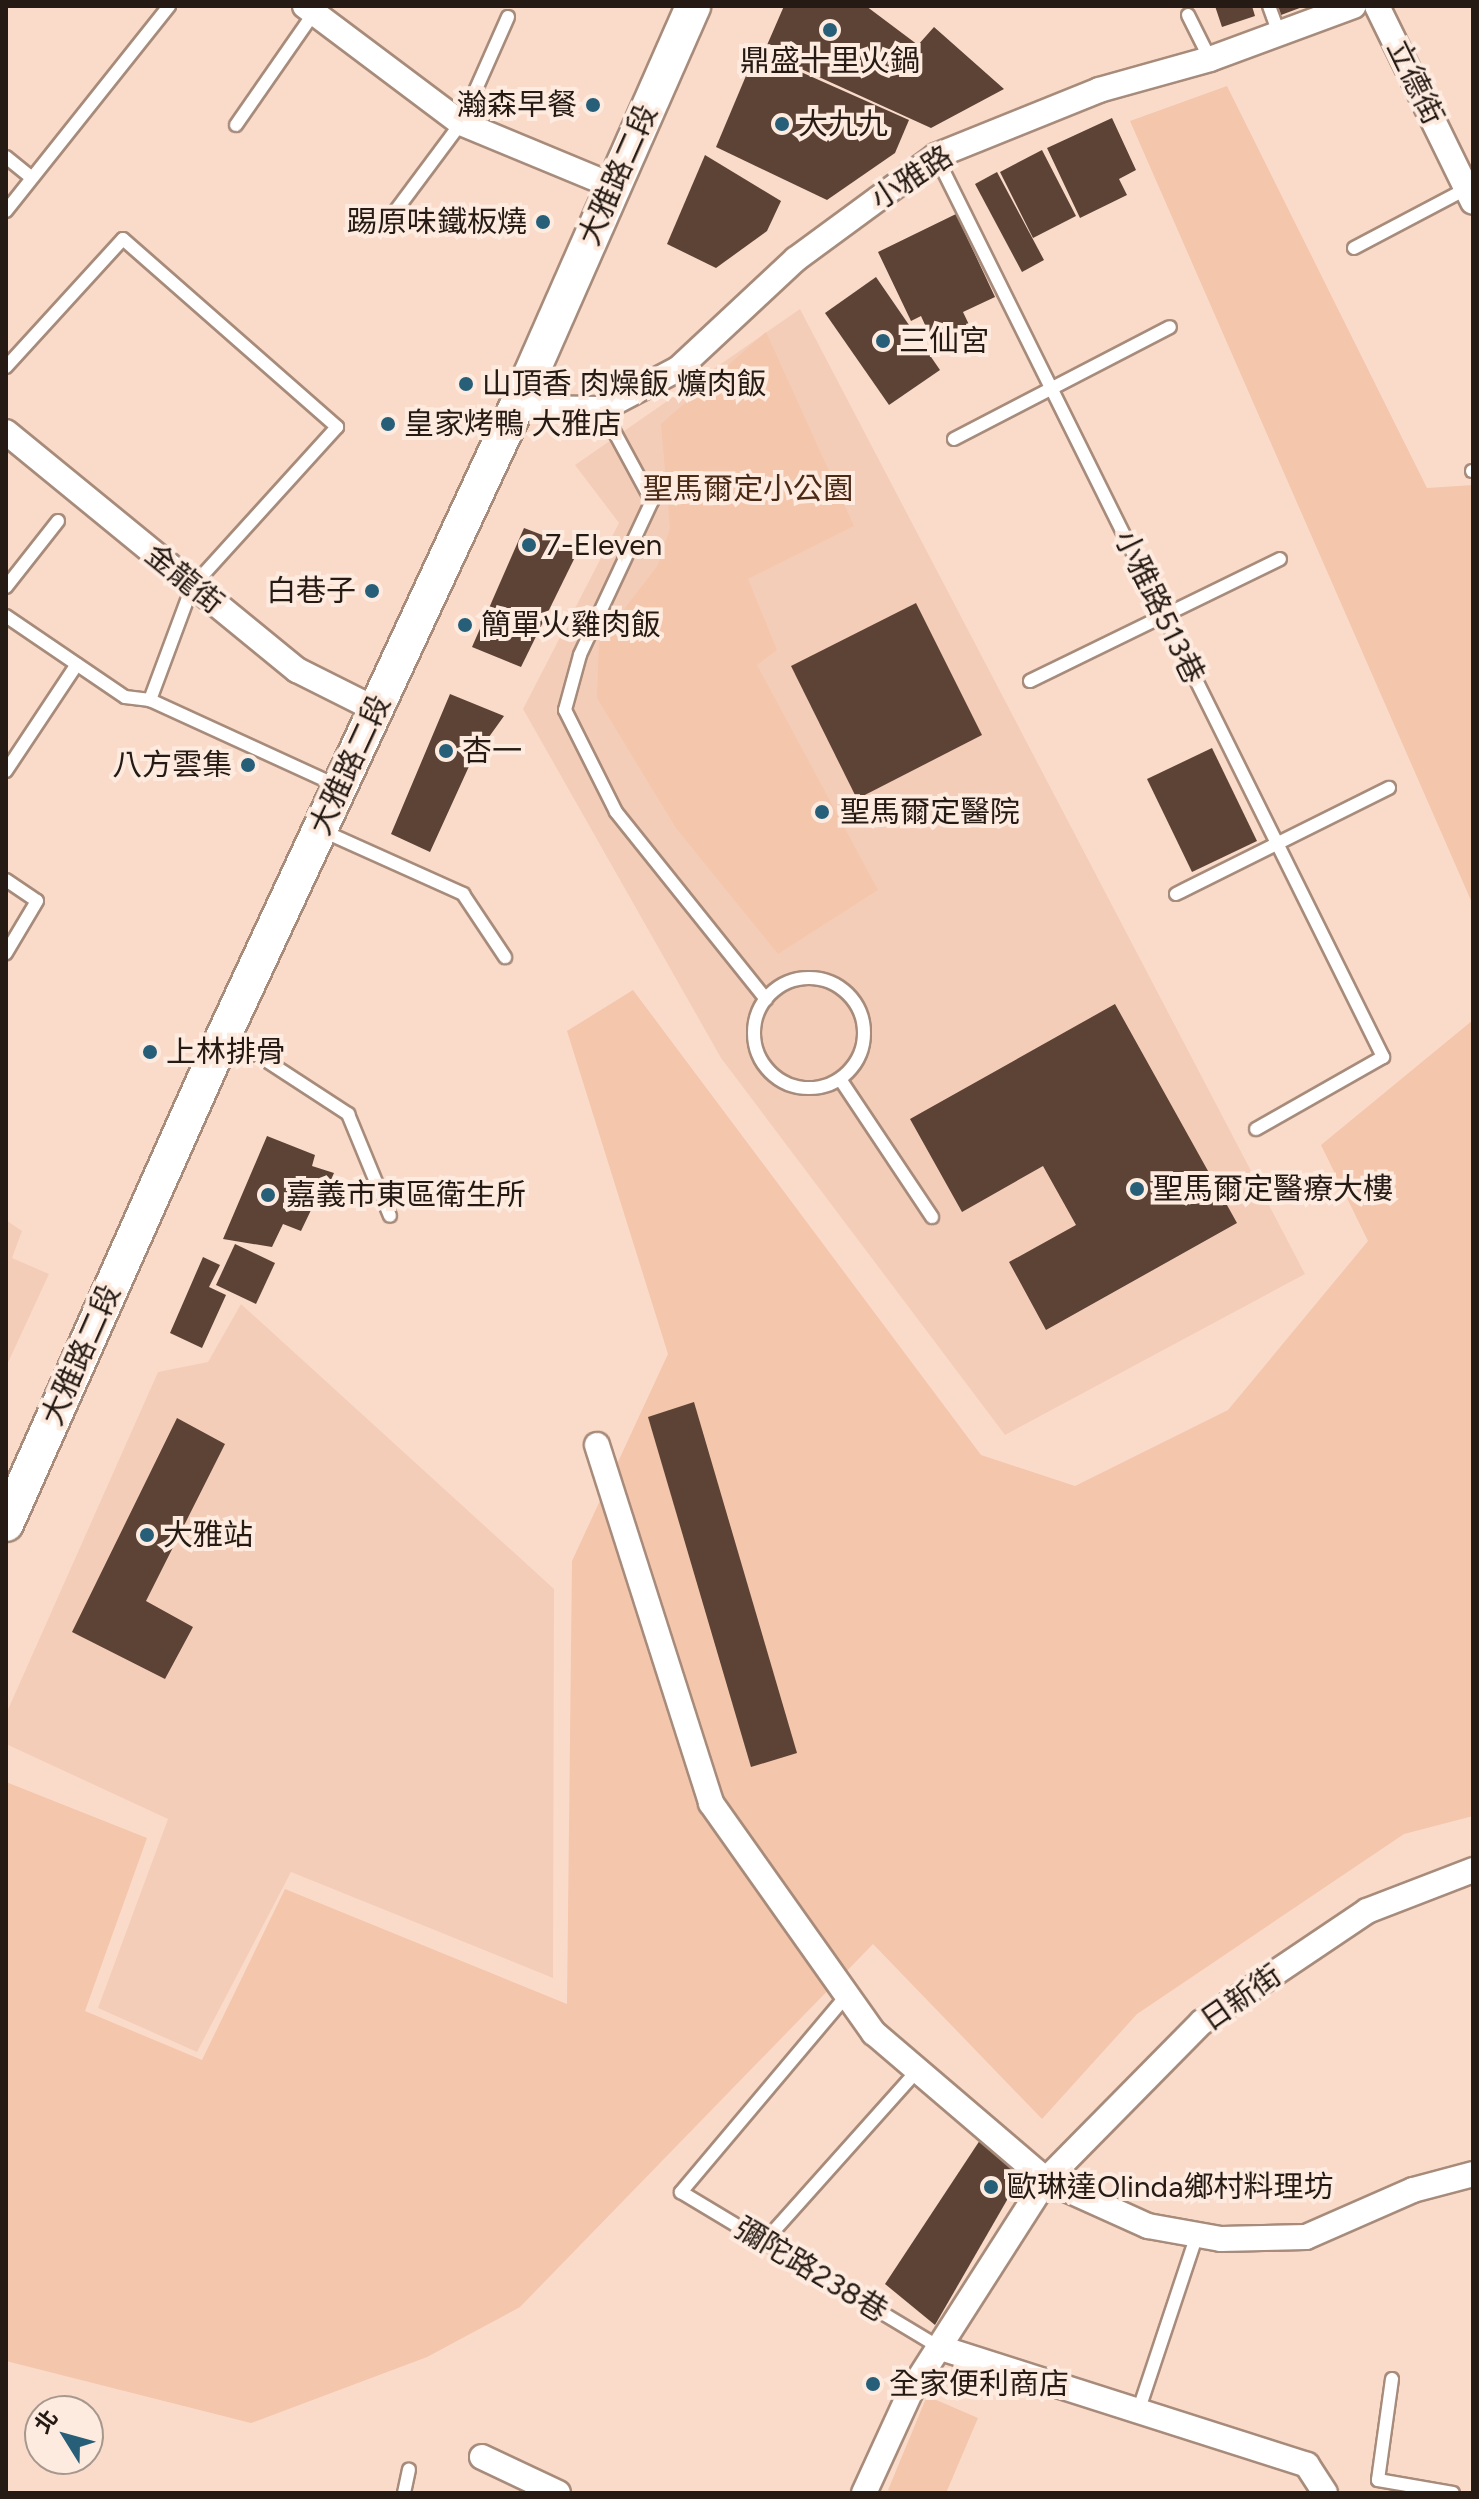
<!DOCTYPE html>
<meta charset="utf-8">
<style>
body{margin:0}
#map{position:relative;width:1479px;height:2499px;overflow:hidden;background:#fadbc9;font-family:Figtree,"Noto Sans TC",sans-serif}
div>[style]{position:absolute}
.built>*{inset:0;background:#f4cdb9}
.green>*{inset:0;background:#f4c6ac}
.building>*{inset:0;background:#5c4335}
.roads{filter:drop-shadow(2px 0 #a78b7b) drop-shadow(-2px 0 #a78b7b) drop-shadow(0 2px #a78b7b) drop-shadow(0 -2px #a78b7b)}
.service>*{height:12px;margin:-6px;padding:0 6px;transform-origin:6px;border-radius:6px;background:#fff}
.service>.ring{margin:-6px;padding:0;box-sizing:content-box;background:none;border:12px solid #fff;border-radius:50%}
.minor>*{height:24px;margin:-12px;padding:0 12px;transform-origin:12px;border-radius:12px;background:#fff}
.secondary>*{height:34px;margin:-17px;padding:0 17px;transform-origin:17px;border-radius:17px;background:#fff}
.dots>*{width:22px;height:22px;translate:-50% -50%;box-sizing:border-box;border:4px solid #feebe0;border-radius:50%}
span{translate:-50% -50%;white-space:nowrap;text-align:center;line-height:1.15;-webkit-text-stroke:8px #feebe0;paint-order:stroke}
.poi-label{font-size:30px;color:#251b14}
.right{translate:-100% -50%;text-align:right}
.left{translate:0 -50%;text-align:left}
.street-label{font-size:30px;color:#251b14}
.park-label{font-size:30px;color:#4b2a16}
.frame{position:absolute;inset:0;border:8px solid #251b14;pointer-events:none}
.north{position:absolute;left:24px;top:2395px;width:80px;height:80px;box-sizing:border-box;background:#feebe0;border:2px solid #a7988e;border-radius:50%;rotate:307deg;font-size:22px;font-weight:700;line-height:32px;text-align:center;color:#251b14}
.north::after{content:'';display:block;margin:auto;width:28px;height:36px;background:#275f79;clip-path:polygon(50% 0,100% 100%,50% 72%,0 100%)}
</style>
<div id="map">
<div class="built">
<div style="clip-path:polygon(800px 309px,1305px 1274px,1005px 1435px,721px 1058px,523px 709px,619px 523px,575px 465px)"></div>
<div style="clip-path:polygon(6px 1220px,22px 1231px,12px 1258px,49px 1274px,6px 1367px)"></div>
<div style="clip-path:polygon(241px 1304px,554px 1589px,553px 1978px,291px 1872px,197px 2052px,98px 2008px,168px 1819px,6px 1744px,6px 1714px,158px 1372px,208px 1362px)"></div>
</div>
<div class="green">
<div style="clip-path:polygon(1227px 86px,1427px 488px,1473px 485px,1473px 905px,1130px 121px)"></div>
<div style="clip-path:polygon(766px 332px,854px 526px,748px 579px,777px 650px,757px 665px,878px 890px,778px 954px,676px 828px,597px 698px,599px 642px,658px 565px,670px 528px,661px 424px)"></div>
<div style="clip-path:polygon(633px 990px,981px 1455px,1075px 1486px,1228px 1410px,1368px 1241px,1321px 1145px,1473px 1020px,1473px 1816px,1404px 1834px,1137px 2014px,1042px 2119px,873px 1944px,520px 2307px,427px 2357px,251px 2423px,6px 2361px,6px 1782px,147px 1838px,85px 2011px,202px 2060px,285px 1889px,567px 2004px,572px 1561px,668px 1354px,567px 1031px)"></div>
<div style="clip-path:polygon(927px 2396px,978px 2418px,946px 2493px,895px 2493px,888px 2490px)"></div>
</div>
<div class="building">
<div style="clip-path:polygon(784px 6px,866px 6px,918px 45px,934px 27px,1004px 89px,931px 128px,764px 52px)"></div>
<div style="clip-path:polygon(1215px 6px,1252px 6px,1255px 16px,1222px 27px)"></div>
<div style="clip-path:polygon(1278px 6px,1305px 6px,1281px 15px)"></div>
<div style="clip-path:polygon(756px 52px,909px 120px,895px 153px,827px 200px,716px 147px)"></div>
<div style="clip-path:polygon(1112px 118px,1136px 170px,1119px 179px,1127px 195px,1080px 218px,1047px 148px)"></div>
<div style="clip-path:polygon(1042px 150px,1076px 216px,1033px 238px,1000px 172px)"></div>
<div style="clip-path:polygon(705px 155px,781px 201px,767px 231px,716px 268px,667px 244px)"></div>
<div style="clip-path:polygon(997px 172px,1044px 260px,1022px 272px,975px 184px)"></div>
<div style="clip-path:polygon(956px 214px,995px 297px,963px 312px,972px 331px,936px 349px,921px 316px,911px 321px,878px 252px)"></div>
<div style="clip-path:polygon(876px 277px,940px 370px,889px 405px,825px 313px)"></div>
<div style="clip-path:polygon(524px 528px,579px 549px,521px 667px,472px 647px)"></div>
<div style="clip-path:polygon(916px 603px,982px 735px,857px 799px,791px 666px)"></div>
<div style="clip-path:polygon(450px 694px,504px 716px,471px 762px,430px 852px,391px 834px)"></div>
<div style="clip-path:polygon(1212px 748px,1257px 841px,1192px 872px,1147px 779px)"></div>
<div style="clip-path:polygon(1115px 1004px,1237px 1223px,1046px 1330px,1009px 1262px,1076px 1225px,1043px 1166px,962px 1212px,910px 1119px)"></div>
<div style="clip-path:polygon(267px 1136px,315px 1155px,312px 1166px,334px 1173px,321px 1202px,295px 1189px,293px 1201px,312px 1208px,301px 1231px,283px 1224px,272px 1247px,223px 1239px)"></div>
<div style="clip-path:polygon(235px 1244px,275px 1263px,256px 1304px,216px 1285px)"></div>
<div style="clip-path:polygon(203px 1257px,220px 1265px,209px 1287px,226px 1295px,202px 1348px,170px 1333px)"></div>
<div style="clip-path:polygon(694px 1402px,797px 1753px,751px 1767px,648px 1417px)"></div>
<div style="clip-path:polygon(177px 1418px,225px 1444px,146px 1601px,193px 1627px,165px 1679px,72px 1632px)"></div>
<div style="clip-path:polygon(986px 2131px,1026px 2167px,935px 2325px,885px 2284px)"></div>
</div>
<div class="roads">
<div class="service">
<div style="left:1269px;top:6px;width:27px;rotate:70deg"></div>
<div style="left:1188px;top:15px;width:49px;rotate:63.4deg"></div>
<div style="left:236px;top:125px;width:140px;rotate:-55.2deg"></div>
<div style="left:936px;top:156px;width:1006px;rotate:63.61deg"></div>
<div style="left:1383px;top:1057px;width:146px;rotate:150.4deg"></div>
<div style="left:6px;top:157px;width:33px;rotate:39deg"></div>
<div style="left:6px;top:211px;width:262px;rotate:-51.5deg"></div>
<div style="left:388px;top:221px;width:122px;rotate:-53.3deg"></div>
<div style="left:461px;top:123px;width:116px;rotate:-66.1deg"></div>
<div style="left:1354px;top:248px;width:127px;rotate:-27.8deg"></div>
<div style="left:6px;top:367px;width:173px;rotate:-47.6deg"></div>
<div style="left:123px;top:239px;width:285px;rotate:41.3deg"></div>
<div style="left:337px;top:427px;width:216px;rotate:132.2deg"></div>
<div style="left:192px;top:587px;width:121px;rotate:110.4deg"></div>
<div style="left:150px;top:700px;width:25px;rotate:-173deg"></div>
<div style="left:125px;top:697px;width:144px;rotate:-145.8deg"></div>
<div style="left:602px;top:409px;width:105px;rotate:61.5deg"></div>
<div style="left:652px;top:501px;width:170px;rotate:115.1deg"></div>
<div style="left:580px;top:655px;width:57px;rotate:105.3deg"></div>
<div style="left:565px;top:710px;width:114px;rotate:63.4deg"></div>
<div style="left:616px;top:812px;width:240px;rotate:51.3deg"></div>
<div style="left:954px;top:439px;width:243px;rotate:-27.4deg"></div>
<div style="left:1472px;top:471px;width:1px"></div>
<div style="left:6px;top:587px;width:84px;rotate:-51.8deg"></div>
<div style="left:1030px;top:681px;width:278px;rotate:-26deg"></div>
<div style="left:150px;top:700px;width:205px;rotate:24.6deg"></div>
<div style="left:6px;top:771px;width:128px;rotate:-56.4deg"></div>
<div style="left:323px;top:831px;width:154px;rotate:24.2deg"></div>
<div style="left:463px;top:894px;width:76px;rotate:56.3deg"></div>
<div style="left:6px;top:880px;width:37px;rotate:34deg"></div>
<div style="left:37px;top:901px;width:61px;rotate:120.8deg"></div>
<div style="left:1176px;top:894px;width:238px;rotate:-26.5deg"></div>
<div class="ring" style="left:754px;top:978px;width:98px;height:98px"></div>
<div style="left:227px;top:1035px;width:145px;rotate:33.1deg"></div>
<div style="left:348px;top:1114px;width:110px;rotate:67.6deg"></div>
<div style="left:840px;top:1079px;width:166px;rotate:56.3deg"></div>
<div style="left:847px;top:1995px;width:258px;rotate:130.1deg"></div>
<div style="left:681px;top:2192px;width:303px;rotate:31deg"></div>
<div style="left:764px;top:2242px;width:231px;rotate:-48.2deg"></div>
<div style="left:1392px;top:2379px;width:102px;rotate:97.9deg"></div>
<div style="left:1378px;top:2480px;width:76px;rotate:9.8deg"></div>
<div style="left:1138px;top:2412px;width:187px;rotate:-71.6deg"></div>
<div style="left:404px;top:2493px;width:24px;rotate:-78deg"></div>
</div>
<div class="minor">
<div style="left:305px;top:6px;width:195px;rotate:36.9deg"></div>
<div style="left:461px;top:123px;width:165px;rotate:22.5deg"></div>
<div style="left:1377px;top:6px;width:218px;rotate:63.9deg"></div>
<div style="left:516px;top:408px;width:86px;rotate:0.7deg"></div>
<div style="left:602px;top:409px;width:86px;rotate:-27.8deg"></div>
<div style="left:678px;top:369px;width:161px;rotate:-43deg"></div>
<div style="left:796px;top:259px;width:174px;rotate:-36.3deg"></div>
<div style="left:936px;top:156px;width:176px;rotate:-22deg"></div>
<div style="left:1099px;top:90px;width:115px;rotate:-15.6deg"></div>
<div style="left:1210px;top:59px;width:153px;rotate:-20.3deg"></div>
<div style="left:6px;top:432px;width:376px;rotate:39.3deg"></div>
<div style="left:297px;top:670px;width:87px;rotate:26.6deg"></div>
<div style="left:597px;top:1445px;width:376px;rotate:72.3deg"></div>
<div style="left:711px;top:1803px;width:282px;rotate:54.7deg"></div>
<div style="left:874px;top:2033px;width:226px;rotate:40.5deg"></div>
<div style="left:1046px;top:2180px;width:112px;rotate:24.3deg"></div>
<div style="left:1148px;top:2226px;width:74px;rotate:10.1deg"></div>
<div style="left:1221px;top:2239px;width:85px;rotate:-1.3deg"></div>
<div style="left:1306px;top:2237px;width:117px;rotate:-23.7deg"></div>
<div style="left:1413px;top:2190px;width:62px;rotate:-14.9deg"></div>
<div style="left:941px;top:2348px;width:384px;rotate:17.7deg"></div>
<div style="left:1307px;top:2465px;width:33px;rotate:57deg"></div>
<div style="left:482px;top:2457px;width:84px;rotate:25.3deg"></div>
<div style="left:864px;top:2493px;width:112px;rotate:-65.3deg"></div>
<div style="left:911px;top:2391px;width:250px;rotate:-57.4deg"></div>
<div style="left:1046px;top:2180px;width:222px;rotate:-45.4deg"></div>
<div style="left:1202px;top:2022px;width:199px;rotate:-33.9deg"></div>
<div style="left:1367px;top:1911px;width:114px;rotate:-21.1deg"></div>
</div>
<div class="secondary">
<div style="left:6px;top:1524px;width:538px;rotate:-65.96deg"></div>
<div style="left:225px;top:1033px;width:689px;rotate:-65.03deg"></div>
<div style="left:516px;top:408px;width:439px;rotate:-66.2deg"></div>
</div>
</div>
<div class="dots">
<div style="left:830px;top:30px;background:#275f79"></div>
<div style="left:593px;top:105px;background:#275f79"></div>
<div style="left:782px;top:124px;background:#275f79"></div>
<div style="left:543px;top:222px;background:#275f79"></div>
<div style="left:883px;top:341px;background:#275f79"></div>
<div style="left:466px;top:384px;background:#275f79"></div>
<div style="left:388px;top:424px;background:#275f79"></div>
<div style="left:529px;top:545px;background:#275f79"></div>
<div style="left:372px;top:591px;background:#275f79"></div>
<div style="left:465px;top:625px;background:#275f79"></div>
<div style="left:446px;top:751px;background:#275f79"></div>
<div style="left:248px;top:765px;background:#275f79"></div>
<div style="left:822px;top:812px;background:#275f79"></div>
<div style="left:150px;top:1052px;background:#275f79"></div>
<div style="left:1137px;top:1189px;background:#275f79"></div>
<div style="left:268px;top:1195px;background:#275f79"></div>
<div style="left:147px;top:1535px;background:#275f79"></div>
<div style="left:991px;top:2187px;background:#275f79"></div>
<div style="left:873px;top:2384px;background:#275f79"></div>
</div>
<div class="poi-label">
<span style="left:830px;top:61px">鼎盛十里火鍋</span>
<span class="right" style="left:577px;top:105px">瀚森早餐</span>
<span class="left" style="left:798px;top:124px">大九九</span>
<span class="right" style="left:527px;top:222px">踢原味鐵板燒</span>
<span class="left" style="left:899px;top:341px">三仙宮</span>
<span class="left" style="left:482px;top:384px">山頂香 肉燥飯 爌肉飯</span>
<span class="left" style="left:404px;top:424px">皇家烤鴨 大雅店</span>
<span class="left" style="left:545px;top:545px">7-Eleven</span>
<span class="right" style="left:356px;top:591px">白巷子</span>
<span class="left" style="left:481px;top:625px">簡單火雞肉飯</span>
<span class="left" style="left:462px;top:751px">杏一</span>
<span class="right" style="left:232px;top:765px">八方雲集</span>
<span class="left" style="left:840px;top:812px">聖馬爾定醫院</span>
<span class="left" style="left:166px;top:1052px">上林排骨</span>
<span class="left" style="left:1153px;top:1189px">聖馬爾定醫療大樓</span>
<span class="left" style="left:286px;top:1195px">嘉義市東區衛生所</span>
<span class="left" style="left:163px;top:1535px">大雅站</span>
<span class="left" style="left:1007px;top:2187px">歐琳達Olinda鄉村料理坊</span>
<span class="left" style="left:889px;top:2384px">全家便利商店</span>
</div>
<div class="street-label">
<span style="left:1415px;top:82px;rotate:64deg">立德街</span>
<span style="left:618px;top:175px;rotate:-66deg">大雅路二段</span>
<span style="left:912px;top:178px;rotate:-33deg">小雅路</span>
<span style="left:184px;top:579px;rotate:39deg">金龍街</span>
<span style="left:1159px;top:607px;rotate:64deg">小雅路513巷</span>
<span style="left:350px;top:765px;rotate:-65deg">大雅路二段</span>
<span style="left:81px;top:1355px;rotate:-66deg">大雅路二段</span>
<span style="left:1241px;top:1998px;rotate:-35deg">日新街</span>
<span style="left:811px;top:2270px;rotate:31deg">彌陀路238巷</span>
</div>
<div class="park-label">
<span style="left:748px;top:489px">聖馬爾定小公園</span>
</div>
<div class="frame"></div>
<div class="north">北</div>
</div>
